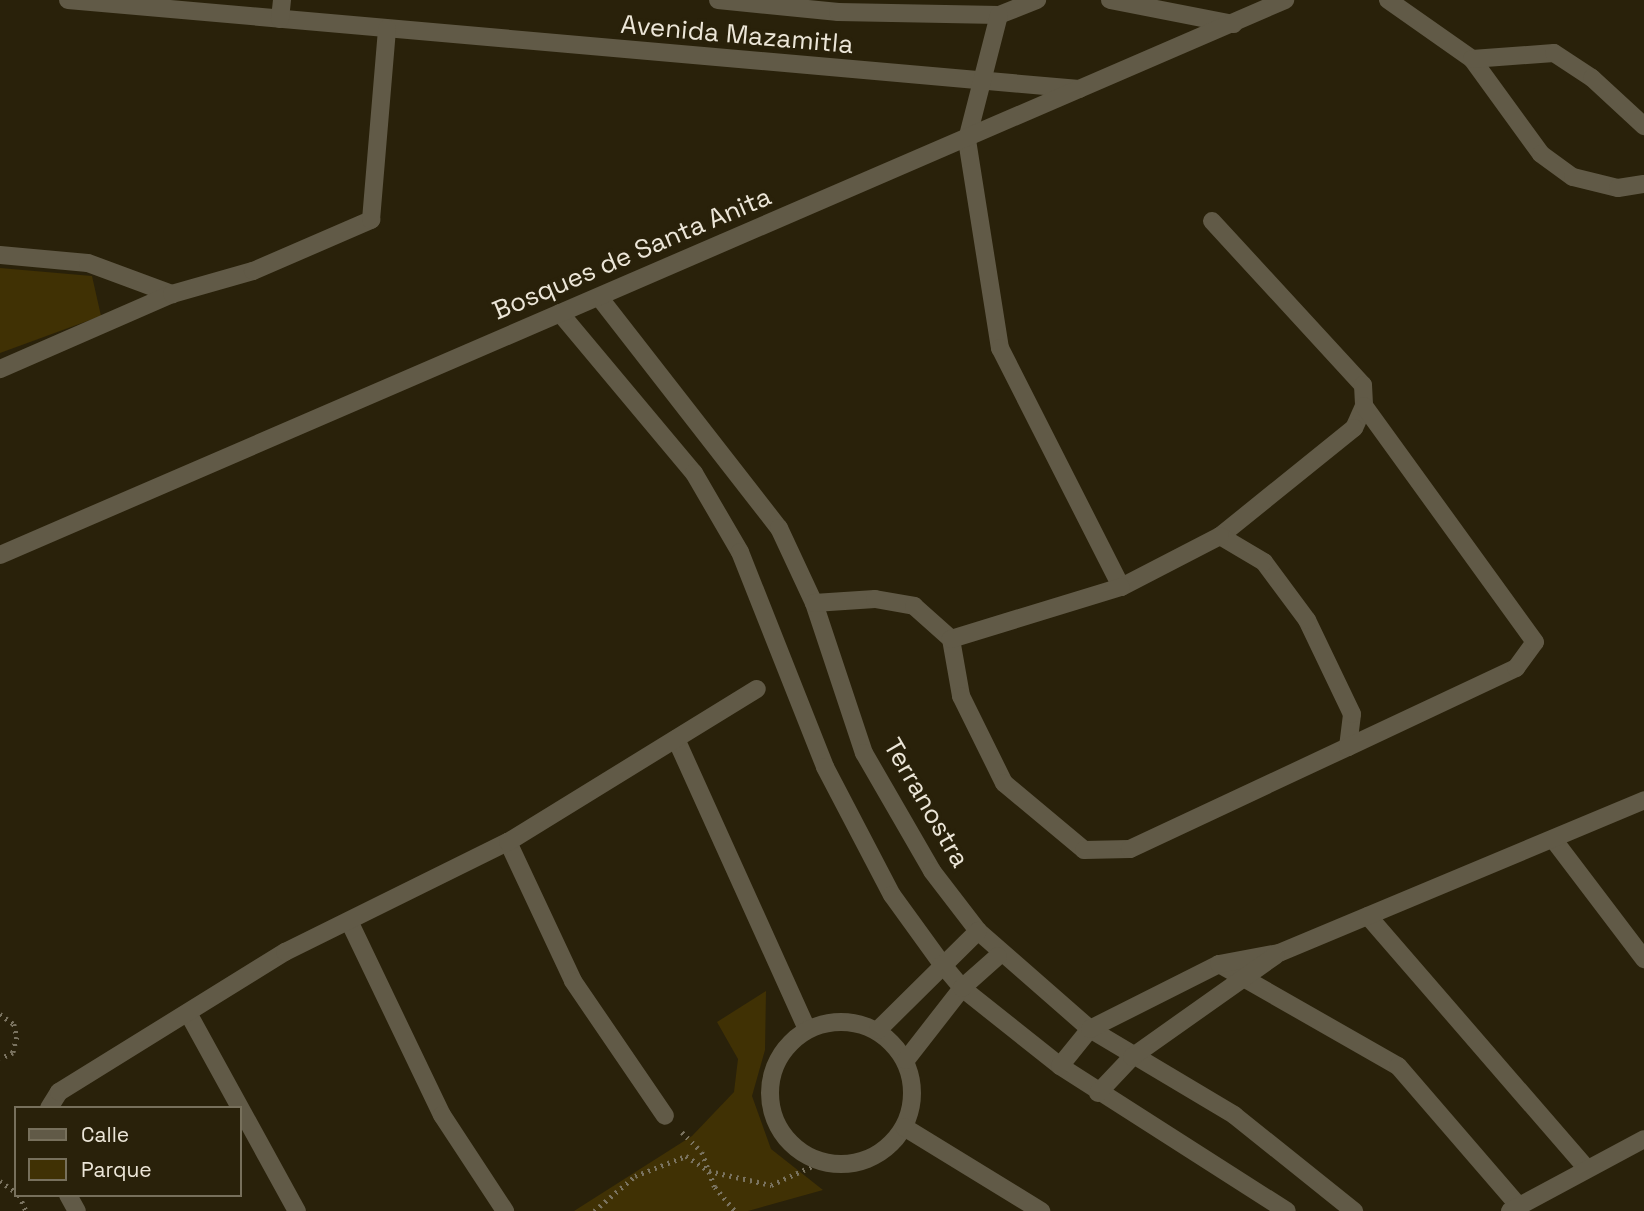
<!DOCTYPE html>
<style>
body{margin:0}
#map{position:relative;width:1644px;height:1211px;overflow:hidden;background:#29210a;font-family:"Space Grotesk",sans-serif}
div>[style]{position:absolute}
.green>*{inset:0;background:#403104}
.path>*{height:4.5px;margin-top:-2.25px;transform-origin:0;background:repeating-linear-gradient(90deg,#7a7360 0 2px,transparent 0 7px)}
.minor>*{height:18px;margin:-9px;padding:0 9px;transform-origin:9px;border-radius:9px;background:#615a47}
.minor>.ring{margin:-9px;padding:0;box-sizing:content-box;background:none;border:18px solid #615a47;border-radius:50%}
span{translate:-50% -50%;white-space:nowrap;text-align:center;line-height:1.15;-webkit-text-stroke:7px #29210a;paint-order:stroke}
.street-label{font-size:26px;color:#ece6d8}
.legend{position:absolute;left:14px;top:1106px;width:228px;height:91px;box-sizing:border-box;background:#29210a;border:2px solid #77705c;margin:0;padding:9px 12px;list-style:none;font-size:21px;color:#ece6d8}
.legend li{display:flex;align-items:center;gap:14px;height:35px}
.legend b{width:35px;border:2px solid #77705c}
</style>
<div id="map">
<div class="green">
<div style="clip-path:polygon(0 268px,92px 276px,101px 316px,0 353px)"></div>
<div style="clip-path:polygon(766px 991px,765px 1050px,752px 1096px,771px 1149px,823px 1190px,748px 1211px,574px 1211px,692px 1136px,734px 1092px,738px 1059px,717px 1022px)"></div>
</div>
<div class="path">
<div style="left:0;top:1014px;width:17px;rotate:36deg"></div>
<div style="left:14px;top:1024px;width:13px;rotate:77deg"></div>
<div style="left:17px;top:1037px;width:16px;rotate:104deg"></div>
<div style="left:13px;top:1053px;width:14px;rotate:155deg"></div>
<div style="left:682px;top:1132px;width:28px;rotate:45deg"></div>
<div style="left:702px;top:1152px;width:37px;rotate:70deg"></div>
<div style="left:715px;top:1187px;width:31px;rotate:50deg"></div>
<div style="left:0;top:1181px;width:19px;rotate:35deg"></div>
<div style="left:19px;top:1195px;width:17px;rotate:66deg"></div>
<div style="left:594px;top:1211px;width:54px;rotate:-40.5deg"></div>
<div style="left:635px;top:1176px;width:55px;rotate:-21.4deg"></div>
<div style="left:686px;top:1156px;width:27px;rotate:33deg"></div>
<div style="left:709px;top:1171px;width:64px;rotate:12.7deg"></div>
<div style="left:771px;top:1185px;width:55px;rotate:-24.7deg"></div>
</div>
<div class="minor">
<div style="left:68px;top:0;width:1015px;rotate:5.03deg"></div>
<div style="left:718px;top:0;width:121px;rotate:5.7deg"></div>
<div style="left:838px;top:12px;width:161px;rotate:1.1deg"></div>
<div style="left:999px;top:15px;width:41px;rotate:-21.5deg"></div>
<div style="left:1110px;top:0;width:126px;rotate:11deg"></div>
<div style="left:1388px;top:0;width:103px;rotate:35.1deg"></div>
<div style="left:1472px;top:59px;width:117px;rotate:54deg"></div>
<div style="left:1541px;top:154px;width:39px;rotate:36deg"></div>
<div style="left:1573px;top:177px;width:46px;rotate:13.7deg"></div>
<div style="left:1618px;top:188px;width:26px;rotate:-9deg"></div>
<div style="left:999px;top:15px;width:129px;rotate:104.4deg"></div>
<div style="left:967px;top:140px;width:211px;rotate:81deg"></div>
<div style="left:1000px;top:348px;width:268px;rotate:63.1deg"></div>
<div style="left:280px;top:19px;width:19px;rotate:-84deg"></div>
<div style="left:1472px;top:59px;width:82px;rotate:-4.2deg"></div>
<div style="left:1554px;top:53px;width:45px;rotate:33.3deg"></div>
<div style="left:1592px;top:78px;width:71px;rotate:42.7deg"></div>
<div style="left:1212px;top:221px;width:223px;rotate:47.4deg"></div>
<div style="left:1363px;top:385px;width:21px;rotate:87deg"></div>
<div style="left:1364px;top:406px;width:24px;rotate:114deg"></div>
<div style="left:1354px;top:428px;width:172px;rotate:141.1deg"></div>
<div style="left:0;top:255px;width:88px;rotate:5.2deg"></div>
<div style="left:88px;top:263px;width:90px;rotate:20.3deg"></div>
<div style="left:172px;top:294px;width:188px;rotate:156.4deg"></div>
<div style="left:172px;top:294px;width:84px;rotate:-15.9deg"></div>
<div style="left:253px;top:271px;width:129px;rotate:-23.4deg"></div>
<div style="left:371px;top:220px;width:192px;rotate:-85.2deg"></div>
<div style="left:599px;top:297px;width:293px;rotate:52.1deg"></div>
<div style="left:779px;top:528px;width:83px;rotate:65deg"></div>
<div style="left:814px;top:603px;width:158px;rotate:71.6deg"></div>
<div style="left:864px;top:753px;width:136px;rotate:60deg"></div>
<div style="left:932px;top:871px;width:76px;rotate:52.5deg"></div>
<div style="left:978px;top:931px;width:149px;rotate:41.2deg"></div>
<div style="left:1090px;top:1029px;width:168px;rotate:30.8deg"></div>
<div style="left:1234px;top:1115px;width:154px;rotate:38.7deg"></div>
<div style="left:560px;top:313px;width:209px;rotate:50.1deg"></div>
<div style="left:694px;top:473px;width:91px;rotate:59.8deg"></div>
<div style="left:740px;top:552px;width:231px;rotate:68.4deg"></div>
<div style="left:825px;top:767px;width:144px;rotate:62.4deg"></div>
<div style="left:892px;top:895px;width:85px;rotate:54.1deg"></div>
<div style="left:942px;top:964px;width:31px;rotate:50deg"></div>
<div style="left:962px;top:988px;width:125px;rotate:38.5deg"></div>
<div style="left:1060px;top:1066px;width:269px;rotate:32.6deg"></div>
<div style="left:0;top:555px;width:1400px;rotate:-23.36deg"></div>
<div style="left:814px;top:603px;width:61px;rotate:-3.8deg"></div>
<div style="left:875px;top:599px;width:40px;rotate:10deg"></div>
<div style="left:914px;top:606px;width:50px;rotate:41.7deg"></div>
<div style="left:951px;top:639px;width:58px;rotate:80deg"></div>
<div style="left:961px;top:696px;width:97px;rotate:63.7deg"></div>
<div style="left:1004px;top:783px;width:104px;rotate:39.9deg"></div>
<div style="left:1084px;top:850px;width:46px;rotate:-1.2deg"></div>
<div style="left:1130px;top:849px;width:241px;rotate:-25.1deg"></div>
<div style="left:1348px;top:747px;width:33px;rotate:-83deg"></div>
<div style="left:1352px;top:714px;width:104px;rotate:-115.6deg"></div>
<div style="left:1307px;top:620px;width:72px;rotate:-126.6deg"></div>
<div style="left:1264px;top:562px;width:51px;rotate:-149.4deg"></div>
<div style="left:1220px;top:536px;width:111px;rotate:152.7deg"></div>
<div style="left:1121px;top:587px;width:178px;rotate:163deg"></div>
<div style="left:676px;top:739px;width:318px;rotate:65.7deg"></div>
<div style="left:1348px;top:747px;width:186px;rotate:-25.2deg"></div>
<div style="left:1516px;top:668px;width:32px;rotate:-54deg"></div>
<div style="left:1535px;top:642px;width:291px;rotate:-125.9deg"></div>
<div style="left:1553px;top:839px;width:151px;rotate:52.8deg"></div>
<div style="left:508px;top:842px;width:153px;rotate:64.9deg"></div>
<div style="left:573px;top:981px;width:163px;rotate:55.7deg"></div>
<div style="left:1368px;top:916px;width:333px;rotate:49.1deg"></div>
<div style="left:349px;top:921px;width:215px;rotate:64.4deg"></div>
<div style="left:442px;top:1115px;width:115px;rotate:56.7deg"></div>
<div style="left:1219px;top:964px;width:206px;rotate:29.7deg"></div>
<div style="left:1398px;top:1066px;width:184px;rotate:49.2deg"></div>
<div style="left:188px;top:1013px;width:226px;rotate:61.2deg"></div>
<div class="ring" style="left:770px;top:1022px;width:124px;height:124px"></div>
<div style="left:878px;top:1030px;width:141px;rotate:-44.7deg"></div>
<div style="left:906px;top:1060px;width:91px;rotate:-52.1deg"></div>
<div style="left:962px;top:988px;width:48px;rotate:-41.6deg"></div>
<div style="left:1060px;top:1066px;width:48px;rotate:-51deg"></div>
<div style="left:1090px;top:1029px;width:144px;rotate:-26.7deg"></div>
<div style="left:1219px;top:964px;width:61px;rotate:-10.4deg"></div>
<div style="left:1279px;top:953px;width:396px;rotate:-22.7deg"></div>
<div style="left:1098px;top:1093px;width:50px;rotate:-46.6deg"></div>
<div style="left:1132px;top:1057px;width:176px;rotate:-35.3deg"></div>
<div style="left:49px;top:1108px;width:19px;rotate:-58deg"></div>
<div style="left:59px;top:1092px;width:266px;rotate:-31.8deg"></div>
<div style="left:285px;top:952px;width:249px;rotate:-26.3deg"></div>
<div style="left:508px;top:842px;width:292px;rotate:-31.6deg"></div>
<div style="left:904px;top:1127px;width:161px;rotate:31.5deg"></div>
<div style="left:68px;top:1195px;width:18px;rotate:61deg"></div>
<div style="left:1510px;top:1211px;width:152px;rotate:-28.2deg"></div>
</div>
<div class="street-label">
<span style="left:737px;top:35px;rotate:5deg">Avenida Mazamitla</span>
<span style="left:632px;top:254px;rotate:-23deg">Bosques de Santa Anita</span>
<span style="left:926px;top:803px;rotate:60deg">Terranostra</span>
</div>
<ul class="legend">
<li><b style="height:9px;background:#615a47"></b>Calle</li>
<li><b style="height:19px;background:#403104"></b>Parque</li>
</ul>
</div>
